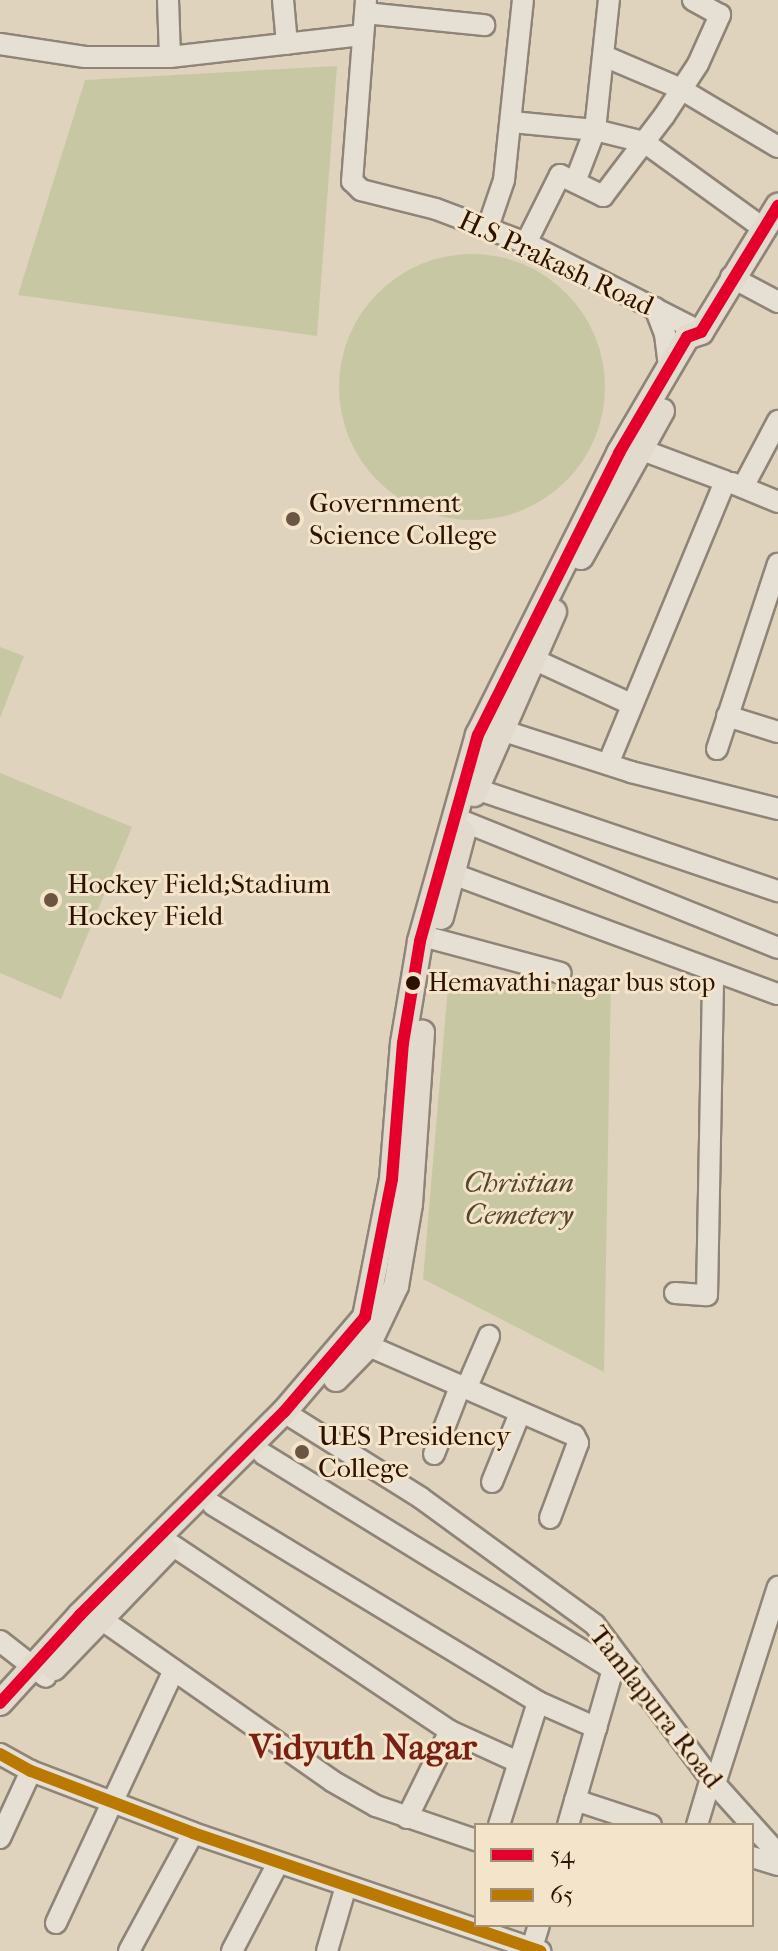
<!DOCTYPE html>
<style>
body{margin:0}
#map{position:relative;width:778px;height:1951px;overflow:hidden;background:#dfd3bd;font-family:"IM FELL French Canon",serif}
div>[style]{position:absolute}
.green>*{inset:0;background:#c7c8a3}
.round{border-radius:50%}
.roads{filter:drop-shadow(2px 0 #8f8477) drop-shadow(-2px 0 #8f8477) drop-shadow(0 2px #8f8477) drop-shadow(0 -2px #8f8477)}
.minor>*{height:20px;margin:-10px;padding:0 10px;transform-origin:10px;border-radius:10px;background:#e5dfd4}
.major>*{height:24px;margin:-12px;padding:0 12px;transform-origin:12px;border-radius:12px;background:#e1dacd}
.bus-1>*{height:12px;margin:-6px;padding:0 6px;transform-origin:6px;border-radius:6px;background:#e4002b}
.bus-2>*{height:12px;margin:-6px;padding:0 6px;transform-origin:6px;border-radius:6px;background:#ba7a01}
.dots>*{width:22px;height:22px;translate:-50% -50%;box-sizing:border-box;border:4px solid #f4e5ca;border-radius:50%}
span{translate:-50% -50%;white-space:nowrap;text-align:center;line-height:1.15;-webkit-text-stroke:6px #f4e5ca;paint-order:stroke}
.bus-label{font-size:26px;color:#2d1202}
.left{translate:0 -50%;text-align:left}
.street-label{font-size:28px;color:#2d1202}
.poi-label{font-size:28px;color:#2d1202}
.park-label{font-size:28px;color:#56462c;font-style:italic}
.district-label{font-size:36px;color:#7a1f14;font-weight:700}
.legend{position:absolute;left:474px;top:1823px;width:280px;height:104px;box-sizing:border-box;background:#f4e5ca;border:2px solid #a4917a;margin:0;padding:10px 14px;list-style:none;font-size:24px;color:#2d1202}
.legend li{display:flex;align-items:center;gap:16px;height:40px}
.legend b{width:40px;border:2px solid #a4917a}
</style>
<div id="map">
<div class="green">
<div style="clip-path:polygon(337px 66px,317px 336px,18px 295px,85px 80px)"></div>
<div class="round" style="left:339px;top:254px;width:266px;height:266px"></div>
<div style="clip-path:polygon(0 647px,24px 656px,0 718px)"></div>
<div style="clip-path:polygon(0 773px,132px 827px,61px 999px,0 973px)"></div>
<div style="clip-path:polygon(611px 979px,604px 1372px,423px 1279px,448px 986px)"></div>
</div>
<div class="roads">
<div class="minor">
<div style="left:168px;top:0;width:57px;rotate:88deg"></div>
<div style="left:283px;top:0;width:44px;rotate:84.8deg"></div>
<div style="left:366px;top:0;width:182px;rotate:94.4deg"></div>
<div style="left:352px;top:181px;width:13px;rotate:45deg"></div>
<div style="left:361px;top:190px;width:77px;rotate:14.2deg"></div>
<div style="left:436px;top:209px;width:96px;rotate:20.7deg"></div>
<div style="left:526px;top:243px;width:196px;rotate:27deg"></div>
<div style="left:365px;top:13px;width:120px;rotate:5.8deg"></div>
<div style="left:0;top:44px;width:86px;rotate:8.7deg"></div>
<div style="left:85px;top:57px;width:85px"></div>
<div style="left:170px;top:57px;width:193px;rotate:-6.5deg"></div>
<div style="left:604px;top:56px;width:82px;rotate:23.1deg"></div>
<div style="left:679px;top:88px;width:115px;rotate:30.8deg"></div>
<div style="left:512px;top:122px;width:83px;rotate:5.5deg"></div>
<div style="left:595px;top:130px;width:50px;rotate:13.8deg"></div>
<div style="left:644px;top:142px;width:147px;rotate:35.9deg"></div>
<div style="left:575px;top:182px;width:56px;rotate:-69deg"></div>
<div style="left:595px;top:130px;width:131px;rotate:-83.9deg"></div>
<div style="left:488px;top:227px;width:50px;rotate:-71.2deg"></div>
<div style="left:504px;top:180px;width:181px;rotate:-84deg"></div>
<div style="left:526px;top:243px;width:76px;rotate:-63.4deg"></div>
<div style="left:560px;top:175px;width:48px;rotate:26deg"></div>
<div style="left:603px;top:196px;width:101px;rotate:-52.7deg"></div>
<div style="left:664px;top:116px;width:62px;rotate:-56.8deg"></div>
<div style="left:698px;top:64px;width:54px;rotate:-65.8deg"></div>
<div style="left:720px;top:15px;width:31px;rotate:-151deg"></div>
<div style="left:731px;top:277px;width:53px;rotate:28deg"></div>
<div style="left:655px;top:308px;width:28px;rotate:69deg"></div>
<div style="left:665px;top:334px;width:34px;rotate:83deg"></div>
<div style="left:732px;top:483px;width:50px;rotate:22.4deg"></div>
<div style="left:743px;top:487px;width:75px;rotate:-62.1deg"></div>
<div style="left:533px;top:659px;width:108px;rotate:24.7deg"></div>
<div style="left:727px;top:716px;width:53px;rotate:17.4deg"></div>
<div style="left:501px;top:730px;width:137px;rotate:17.9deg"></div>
<div style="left:631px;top:772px;width:152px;rotate:14.1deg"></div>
<div style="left:717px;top:749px;width:195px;rotate:-71.8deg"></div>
<div style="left:608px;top:764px;width:306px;rotate:-67.5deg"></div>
<div style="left:725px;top:481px;width:106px;rotate:-159.5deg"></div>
<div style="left:476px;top:789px;width:319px;rotate:18.7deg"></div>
<div style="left:465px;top:822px;width:337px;rotate:21.9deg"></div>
<div style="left:453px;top:874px;width:346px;rotate:20.3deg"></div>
<div style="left:434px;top:939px;width:131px;rotate:15deg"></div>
<div style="left:675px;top:1293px;width:32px;rotate:4deg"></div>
<div style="left:707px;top:1295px;width:324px;rotate:-88.9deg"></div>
<div style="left:355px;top:1340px;width:239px;rotate:23.5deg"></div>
<div style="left:574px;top:1435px;width:9px;rotate:63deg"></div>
<div style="left:578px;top:1443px;width:80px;rotate:110.5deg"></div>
<div style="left:466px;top:1389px;width:58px;rotate:-66.5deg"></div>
<div style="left:284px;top:1412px;width:162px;rotate:32.1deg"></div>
<div style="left:421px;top:1498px;width:215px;rotate:36.1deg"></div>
<div style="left:595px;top:1625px;width:199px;rotate:53deg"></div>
<div style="left:715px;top:1784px;width:94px;rotate:48deg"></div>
<div style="left:263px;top:1454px;width:411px;rotate:31.6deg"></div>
<div style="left:434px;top:1454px;width:72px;rotate:-68.8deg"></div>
<div style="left:492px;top:1482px;width:74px;rotate:-67.9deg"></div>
<div style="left:213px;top:1505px;width:380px;rotate:31.2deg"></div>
<div style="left:172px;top:1545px;width:334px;rotate:33.8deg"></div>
<div style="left:450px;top:1731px;width:75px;rotate:24.5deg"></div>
<div style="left:101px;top:1619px;width:282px;rotate:35deg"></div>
<div style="left:332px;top:1781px;width:51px;rotate:29.6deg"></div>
<div style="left:376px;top:1806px;width:106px;rotate:18.8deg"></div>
<div style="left:0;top:1641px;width:58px;rotate:38deg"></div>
<div style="left:0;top:1754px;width:35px;rotate:29deg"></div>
<div style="left:31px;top:1771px;width:173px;rotate:20.9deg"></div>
<div style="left:193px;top:1833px;width:367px;rotate:18.8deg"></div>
<div style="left:715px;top:1784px;width:207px;rotate:-72.3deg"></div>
<div style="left:575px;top:1800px;width:80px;rotate:18.2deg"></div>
<div style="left:407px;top:1818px;width:97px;rotate:-63.7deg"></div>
<div style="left:499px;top:1825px;width:129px;rotate:-72.4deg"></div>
<div style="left:538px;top:1702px;width:64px;rotate:23.8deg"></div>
<div style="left:568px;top:1825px;width:162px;rotate:-73.9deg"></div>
<div style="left:613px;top:1669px;width:10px;rotate:-37deg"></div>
<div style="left:697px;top:1825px;width:49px;rotate:-73.4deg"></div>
<div style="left:0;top:1838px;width:74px;rotate:-65.2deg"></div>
<div style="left:752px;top:1857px;width:27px;rotate:17deg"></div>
<div style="left:56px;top:1923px;width:279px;rotate:-65deg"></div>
<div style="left:129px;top:1951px;width:134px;rotate:-61.5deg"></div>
<div style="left:232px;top:1951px;width:99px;rotate:-62.4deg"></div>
<div style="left:327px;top:1951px;width:68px;rotate:-73.7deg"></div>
<div style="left:531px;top:1951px;width:27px;rotate:-73deg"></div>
</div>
<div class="major">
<div style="left:581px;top:557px;width:167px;rotate:-61deg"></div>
<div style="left:474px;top:794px;width:199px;rotate:-66.3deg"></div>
<div style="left:441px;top:917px;width:87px;rotate:-75.3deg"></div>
<div style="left:336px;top:1379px;width:45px;rotate:-45.9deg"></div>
<div style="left:367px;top:1347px;width:68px;rotate:-64.6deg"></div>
<div style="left:396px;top:1286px;width:83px;rotate:-80.3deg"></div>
<div style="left:410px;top:1204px;width:172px;rotate:-86deg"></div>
<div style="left:54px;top:1668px;width:163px;rotate:-46.2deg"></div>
<div style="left:0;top:1703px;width:119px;rotate:-47.7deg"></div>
<div style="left:80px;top:1615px;width:288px;rotate:-44.9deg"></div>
<div style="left:284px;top:1412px;width:125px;rotate:-49.5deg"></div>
<div style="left:365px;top:1317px;width:141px;rotate:-78.9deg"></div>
<div style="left:392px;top:1179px;width:136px;rotate:-85.4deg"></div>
<div style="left:403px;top:1043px;width:103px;rotate:-80.5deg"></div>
<div style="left:420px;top:941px;width:214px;rotate:-74.3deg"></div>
<div style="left:478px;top:735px;width:315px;rotate:-63.4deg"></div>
<div style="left:619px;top:453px;width:134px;rotate:-59.6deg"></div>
<div style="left:687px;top:337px;width:15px;rotate:-20deg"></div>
<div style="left:701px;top:332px;width:148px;rotate:-58.6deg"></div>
</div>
</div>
<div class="bus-1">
<div style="left:0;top:1703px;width:119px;rotate:-47.7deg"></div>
<div style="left:80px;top:1615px;width:288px;rotate:-44.9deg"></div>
<div style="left:284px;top:1412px;width:125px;rotate:-49.5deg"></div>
<div style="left:365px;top:1317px;width:141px;rotate:-78.9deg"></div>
<div style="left:392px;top:1179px;width:136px;rotate:-85.4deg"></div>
<div style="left:403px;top:1043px;width:103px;rotate:-80.5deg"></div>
<div style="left:420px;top:941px;width:214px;rotate:-74.3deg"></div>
<div style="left:478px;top:735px;width:315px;rotate:-63.4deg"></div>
<div style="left:619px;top:453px;width:134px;rotate:-59.6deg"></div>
<div style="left:687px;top:337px;width:15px;rotate:-20deg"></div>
<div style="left:701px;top:332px;width:148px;rotate:-58.6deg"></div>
</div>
<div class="bus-2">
<div style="left:0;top:1754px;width:35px;rotate:29deg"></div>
<div style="left:31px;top:1771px;width:173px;rotate:20.9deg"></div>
<div style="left:193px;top:1833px;width:367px;rotate:18.8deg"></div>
</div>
<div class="dots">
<div style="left:293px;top:519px;background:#6b5643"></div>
<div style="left:51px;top:900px;background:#6b5643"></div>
<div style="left:413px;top:983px;background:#2d1202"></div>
<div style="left:302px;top:1452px;background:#6b5643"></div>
</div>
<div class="bus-label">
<span class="left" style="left:428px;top:983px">Hemavathi nagar bus stop</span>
</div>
<div class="street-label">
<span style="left:556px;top:263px;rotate:25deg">H.S Prakash Road</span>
<span style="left:656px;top:1707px;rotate:52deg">Tamlapura Road</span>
</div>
<div class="poi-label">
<span class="left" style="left:309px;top:519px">Government<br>Science College</span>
<span class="left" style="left:67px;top:900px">Hockey Field;Stadium<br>Hockey Field</span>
<span class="left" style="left:318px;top:1452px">UES Presidency<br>College</span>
</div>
<div class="park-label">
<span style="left:519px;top:1199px">Christian<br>Cemetery</span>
</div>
<div class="district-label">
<span style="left:363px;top:1748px">Vidyuth Nagar</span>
</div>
<ul class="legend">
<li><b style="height:10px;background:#e4002b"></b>54</li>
<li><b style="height:10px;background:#ba7a01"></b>65</li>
</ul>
</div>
